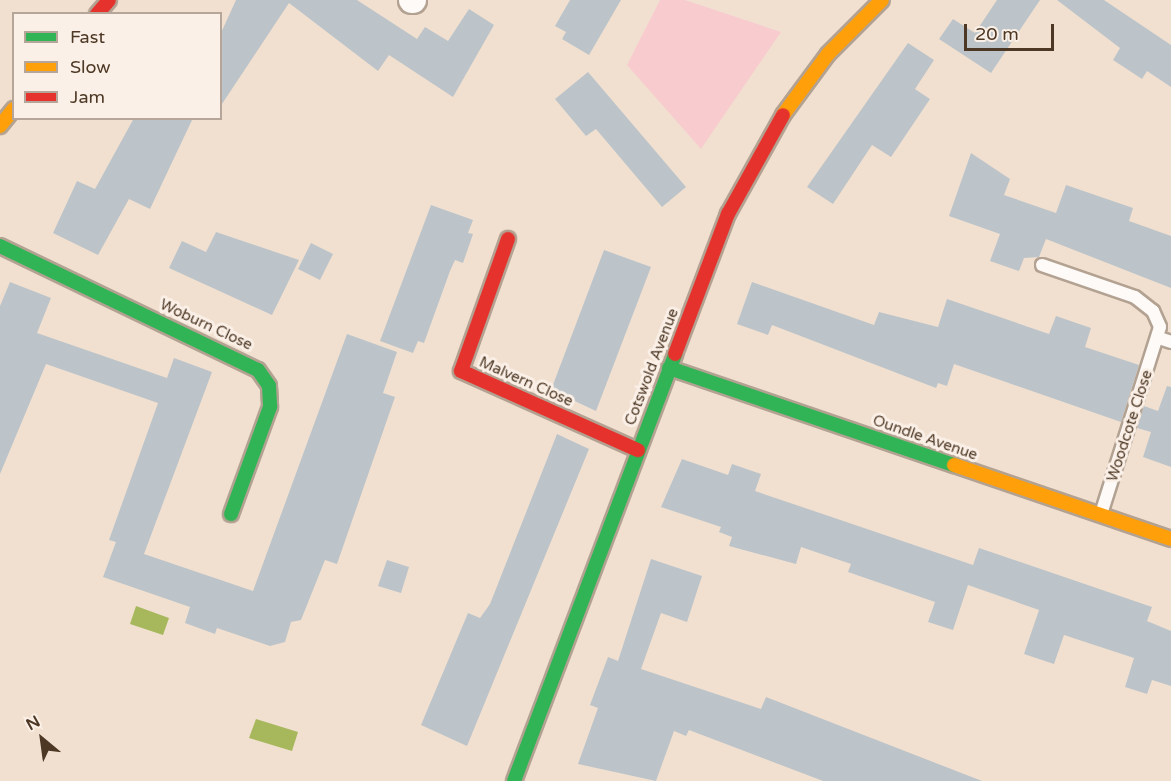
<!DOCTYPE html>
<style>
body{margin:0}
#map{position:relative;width:1171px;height:781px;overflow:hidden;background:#f1e0d0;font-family:"Varela Round",sans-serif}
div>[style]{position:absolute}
.green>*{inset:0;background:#f8ccce}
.water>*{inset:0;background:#a7b75c}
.building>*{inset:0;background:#bcc4c9}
.roads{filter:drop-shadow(2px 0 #b3a292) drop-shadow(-2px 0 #b3a292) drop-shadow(0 2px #b3a292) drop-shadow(0 -2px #b3a292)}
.lane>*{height:12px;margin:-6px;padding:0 6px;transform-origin:6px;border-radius:6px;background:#fdfaf8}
.street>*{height:26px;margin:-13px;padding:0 13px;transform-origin:13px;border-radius:13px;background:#fdfaf8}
.fast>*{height:14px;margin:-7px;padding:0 7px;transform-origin:7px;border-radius:7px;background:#30b455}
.slow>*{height:14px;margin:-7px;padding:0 7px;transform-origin:7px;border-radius:7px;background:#ff9f0a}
.jam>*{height:14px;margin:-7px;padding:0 7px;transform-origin:7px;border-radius:7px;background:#e5322d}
span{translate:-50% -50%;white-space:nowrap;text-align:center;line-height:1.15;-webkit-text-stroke:6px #fbf0e7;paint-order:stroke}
.street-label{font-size:15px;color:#4d3825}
.legend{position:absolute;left:12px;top:12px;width:210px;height:108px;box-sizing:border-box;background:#fbf0e7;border:2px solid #b5a699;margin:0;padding:8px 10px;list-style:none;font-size:18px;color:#4d3825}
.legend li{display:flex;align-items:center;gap:12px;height:30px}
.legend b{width:30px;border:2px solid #b5a699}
.north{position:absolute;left:12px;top:709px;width:60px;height:60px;-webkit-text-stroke:4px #fbf0e7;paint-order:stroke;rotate:331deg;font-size:16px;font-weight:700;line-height:24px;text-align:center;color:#4d3825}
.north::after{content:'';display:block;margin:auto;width:21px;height:27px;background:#4d3825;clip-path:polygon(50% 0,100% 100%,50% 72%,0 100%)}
.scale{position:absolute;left:964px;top:24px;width:90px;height:27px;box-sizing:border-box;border:3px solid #4d3825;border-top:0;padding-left:8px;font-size:18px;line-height:21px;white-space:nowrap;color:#4d3825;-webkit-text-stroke:4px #fbf0e7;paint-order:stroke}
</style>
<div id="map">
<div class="green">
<div style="clip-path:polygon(660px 0,685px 0,781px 32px,701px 149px,627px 65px)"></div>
</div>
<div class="water">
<div style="clip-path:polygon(136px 606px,169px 618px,163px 635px,130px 624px)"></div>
<div style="clip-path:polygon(256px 719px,298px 732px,292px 751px,249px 738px)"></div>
</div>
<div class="building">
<div style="clip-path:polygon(236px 0,357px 0,417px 39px,425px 27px,448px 41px,469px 9px,494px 25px,453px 97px,389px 55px,378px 71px,289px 3px,220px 107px,220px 35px)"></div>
<div style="clip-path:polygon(570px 0,621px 0,589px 55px,562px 39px,566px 32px,555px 26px)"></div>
<div style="clip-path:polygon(997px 0,1040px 0,991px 73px,939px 39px,953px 19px,975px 33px)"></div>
<div style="clip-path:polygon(1057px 0,1104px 0,1171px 45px,1171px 87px,1147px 71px,1142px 79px,1113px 60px,1120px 48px)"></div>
<div style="clip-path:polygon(908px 43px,934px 60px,915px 89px,930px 99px,891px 157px,872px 145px,833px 204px,807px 187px)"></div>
<div style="clip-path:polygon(588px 72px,686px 187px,662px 207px,596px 129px,586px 136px,555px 99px)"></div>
<div style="clip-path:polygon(134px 118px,193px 118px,150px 209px,129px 199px,98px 255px,53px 233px,77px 181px,95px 189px)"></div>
<div style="clip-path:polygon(971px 153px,1010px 179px,1004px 195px,1056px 213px,1066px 185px,1133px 208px,1129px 221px,1171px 236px,1171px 288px,1046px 239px,1039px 257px,1024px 258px,1019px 271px,990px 261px,1000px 234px,949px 216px)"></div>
<div style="clip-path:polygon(431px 205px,473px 220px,468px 233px,473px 234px,463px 263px,455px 260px,450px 271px,424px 343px,418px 341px,413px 353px,380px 341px)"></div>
<div style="clip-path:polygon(216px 232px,299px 260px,272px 315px,169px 268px,182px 241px,206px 252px)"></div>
<div style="clip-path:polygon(311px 243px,333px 254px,320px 280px,298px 269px)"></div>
<div style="clip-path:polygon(604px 250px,651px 267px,596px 411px,551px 390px)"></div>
<div style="clip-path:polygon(10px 282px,51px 298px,37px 333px,167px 378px,174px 358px,212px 372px,144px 554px,253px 591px,347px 334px,397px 352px,383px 393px,395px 397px,337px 564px,325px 560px,301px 620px,291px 622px,285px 642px,270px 646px,217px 628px,215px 634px,185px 623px,190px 607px,103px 577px,116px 542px,109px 540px,158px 403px,46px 364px,0 474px,0 306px)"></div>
<div style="clip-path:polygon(752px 282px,874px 325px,879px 312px,938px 327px,947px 299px,1049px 334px,1056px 316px,1091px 328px,1085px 347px,1139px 365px,1121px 422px,954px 364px,947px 386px,938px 383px,936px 388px,772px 325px,768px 335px,737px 324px)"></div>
<div style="clip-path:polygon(1167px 386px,1171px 387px,1171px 467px,1143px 457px,1151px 432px,1137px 428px,1144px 406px,1158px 411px)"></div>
<div style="clip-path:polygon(557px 434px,589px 449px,467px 746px,421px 725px,468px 613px,480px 618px,490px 604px)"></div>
<div style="clip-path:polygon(682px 459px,728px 475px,732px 464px,761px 474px,755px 491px,973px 565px,979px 548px,1152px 607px,1147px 621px,1171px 631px,1171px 686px,1152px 680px,1147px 694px,1125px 687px,1134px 658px,1064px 635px,1054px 664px,1024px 654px,1039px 610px,968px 585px,953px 630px,928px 622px,935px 602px,848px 572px,851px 564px,801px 547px,796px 564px,729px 546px,732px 537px,719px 532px,721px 527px,661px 507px)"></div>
<div style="clip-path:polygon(651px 559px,702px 576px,687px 622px,661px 613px,641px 669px,761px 709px,766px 697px,982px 781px,823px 781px,689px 730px,686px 736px,674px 731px,656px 781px,578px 764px,598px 708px,590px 705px,608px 657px,618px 661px)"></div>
<div style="clip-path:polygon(387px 560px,409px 567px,401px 593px,378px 586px)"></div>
</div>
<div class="roads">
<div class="lane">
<div style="left:1042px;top:265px;width:98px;rotate:19deg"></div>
<div style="left:1135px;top:297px;width:23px;rotate:38deg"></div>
<div style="left:1153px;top:311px;width:17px;rotate:66deg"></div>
<div style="left:1160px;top:327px;width:196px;rotate:107.5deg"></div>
<div style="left:1159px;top:338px;width:13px;rotate:18deg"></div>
</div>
<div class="street">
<div style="left:412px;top:0;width:1px"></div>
</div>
<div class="fast">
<div style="left:0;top:246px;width:286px;rotate:25.7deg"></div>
<div style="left:258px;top:370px;width:19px;rotate:55deg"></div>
<div style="left:269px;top:386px;width:21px;rotate:87deg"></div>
<div style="left:270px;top:407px;width:114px;rotate:110deg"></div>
<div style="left:669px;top:368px;width:301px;rotate:18.8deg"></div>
<div style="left:514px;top:781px;width:456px;rotate:-69.3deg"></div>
</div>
<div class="slow">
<div style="left:783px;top:115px;width:76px;rotate:-53.6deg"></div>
<div style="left:828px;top:54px;width:76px;rotate:-45deg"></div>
<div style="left:0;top:126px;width:22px;rotate:-51deg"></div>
<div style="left:954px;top:465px;width:229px;rotate:18.8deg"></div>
</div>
<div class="jam">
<div style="left:97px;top:14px;width:18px;rotate:-49deg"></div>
<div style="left:508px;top:239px;width:140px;rotate:109.6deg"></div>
<div style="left:461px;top:371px;width:194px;rotate:24.1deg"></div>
<div style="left:675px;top:354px;width:150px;rotate:-69.3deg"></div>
<div style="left:728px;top:214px;width:113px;rotate:-60.9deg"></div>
</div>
</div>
<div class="street-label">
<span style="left:206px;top:325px;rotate:25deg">Woburn Close</span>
<span style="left:652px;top:367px;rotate:-69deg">Cotswold Avenue</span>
<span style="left:526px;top:382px;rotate:24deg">Malvern Close</span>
<span style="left:1130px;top:426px;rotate:-72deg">Woodcote Close</span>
<span style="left:925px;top:438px;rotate:19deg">Oundle Avenue</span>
</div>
<ul class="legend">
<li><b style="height:8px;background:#30b455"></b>Fast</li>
<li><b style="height:8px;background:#ff9f0a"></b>Slow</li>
<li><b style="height:8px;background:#e5322d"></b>Jam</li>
</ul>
<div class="north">N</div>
<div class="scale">20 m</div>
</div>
